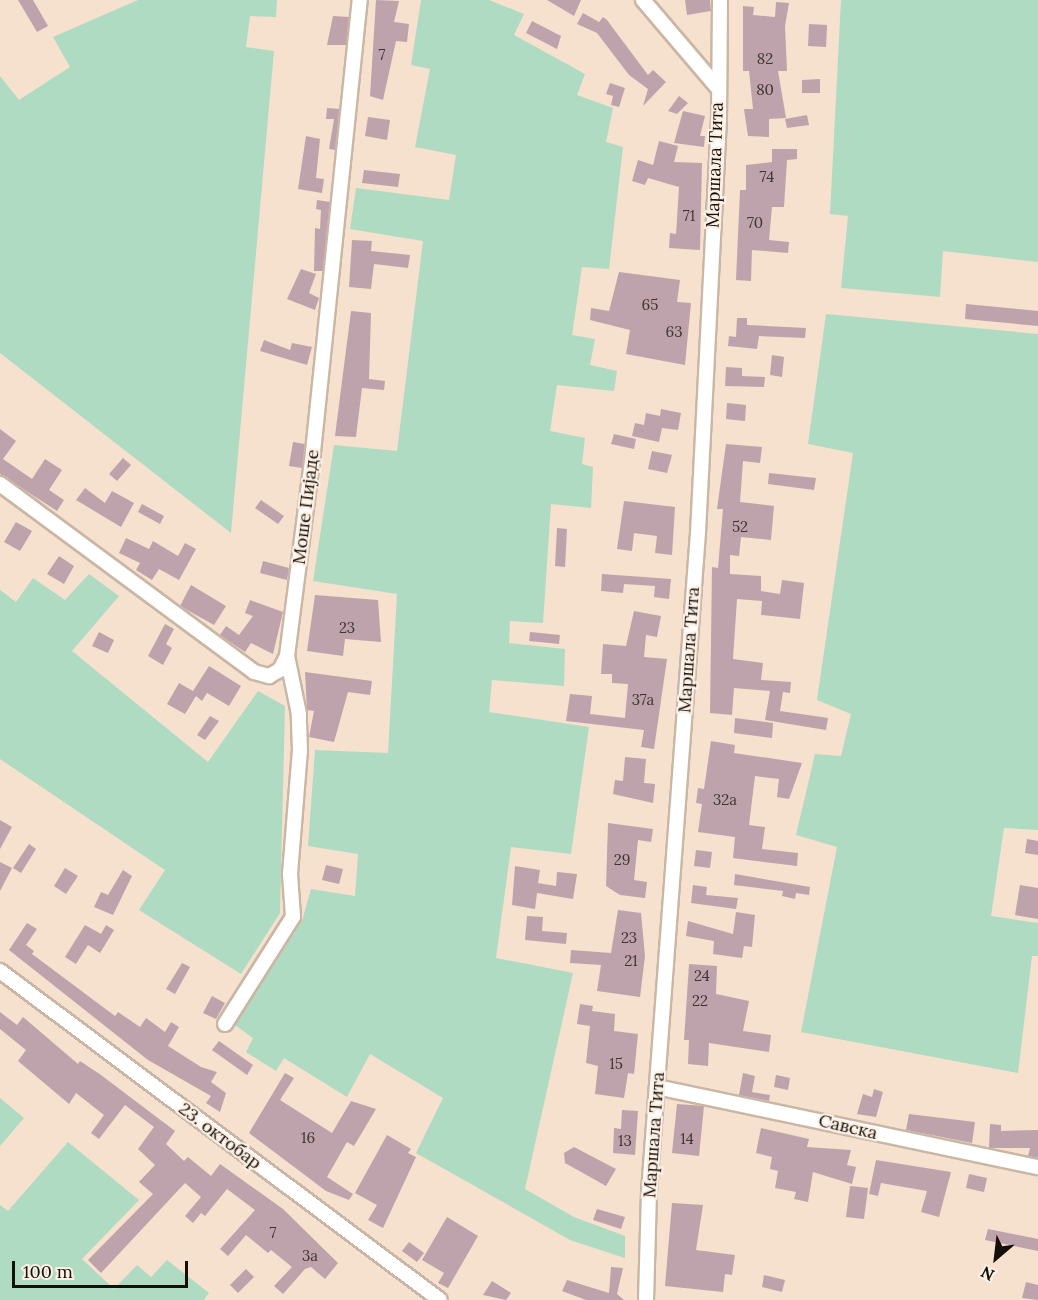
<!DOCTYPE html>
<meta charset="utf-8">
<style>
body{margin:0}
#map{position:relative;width:1038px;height:1300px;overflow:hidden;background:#f5e1cd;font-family:Lora,serif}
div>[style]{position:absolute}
.green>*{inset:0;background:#afdbc2}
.building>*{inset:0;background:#bfa3ac}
.roads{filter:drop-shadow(2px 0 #cab6a4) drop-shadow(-2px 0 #cab6a4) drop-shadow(0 2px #cab6a4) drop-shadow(0 -2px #cab6a4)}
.street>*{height:14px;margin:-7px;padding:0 7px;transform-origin:7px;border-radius:7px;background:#fff}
span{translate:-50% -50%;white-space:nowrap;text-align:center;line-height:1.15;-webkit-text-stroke:4.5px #fcf0e4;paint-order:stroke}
.number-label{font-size:15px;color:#403432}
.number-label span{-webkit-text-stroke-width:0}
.street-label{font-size:18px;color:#160f09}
.north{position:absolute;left:966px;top:1228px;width:60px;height:60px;-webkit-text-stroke:4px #fcf0e4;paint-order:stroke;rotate:208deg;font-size:16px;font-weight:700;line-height:24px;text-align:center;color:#160f09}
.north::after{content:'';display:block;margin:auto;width:21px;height:27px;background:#160f09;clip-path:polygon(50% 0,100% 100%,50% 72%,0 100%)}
.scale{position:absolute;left:12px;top:1261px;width:176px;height:27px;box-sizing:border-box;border:3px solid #160f09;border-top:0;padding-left:8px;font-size:18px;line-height:21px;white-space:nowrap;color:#160f09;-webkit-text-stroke:4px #fcf0e4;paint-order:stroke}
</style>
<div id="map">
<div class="green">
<div style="clip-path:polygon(138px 0,277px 0,276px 17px,250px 16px,246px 47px,274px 51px,231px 533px,0 353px,0 76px,19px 100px,70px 67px,53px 37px)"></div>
<div style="clip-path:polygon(421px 0,489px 0,524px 14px,514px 35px,585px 74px,577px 95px,613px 108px,606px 142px,623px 147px,609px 269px,582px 267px,572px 335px,595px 339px,590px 365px,617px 371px,614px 391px,557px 385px,550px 431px,585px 438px,582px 464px,593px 467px,591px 508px,551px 504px,543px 623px,510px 621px,509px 643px,565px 649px,564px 686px,492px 680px,489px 712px,589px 727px,571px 854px,511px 847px,496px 958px,573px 973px,525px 1189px,574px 1217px,625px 1236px,625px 1258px,570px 1240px,416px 1153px,443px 1098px,370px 1054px,347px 1097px,284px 1058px,276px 1071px,246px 1052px,253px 1038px,235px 1025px,302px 921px,311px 889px,355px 896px,358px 854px,308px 846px,315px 750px,388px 753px,397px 594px,313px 581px,334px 445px,397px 451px,423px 241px,350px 229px,356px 188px,449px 200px,456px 155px,415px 147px,430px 69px,411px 65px)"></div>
<div style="clip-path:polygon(841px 0,1038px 0,1038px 262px,943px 251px,940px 297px,841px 288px,848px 216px,830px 214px)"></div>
<div style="clip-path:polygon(826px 314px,1038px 334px,1038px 830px,1004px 828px,991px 916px,1038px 923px,1038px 956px,1032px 956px,1018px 1073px,801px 1032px,837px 847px,796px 835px,815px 754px,841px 756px,851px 714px,817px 700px,853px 453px,808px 444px)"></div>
<div style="clip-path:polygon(89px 574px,119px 596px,72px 651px,208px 762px,258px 691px,285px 706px,280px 913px,241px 974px,139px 910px,165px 870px,0 759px,0 590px,16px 602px,33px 578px,65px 600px)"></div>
<div style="clip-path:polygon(0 1098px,24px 1118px,0 1146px)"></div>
<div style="clip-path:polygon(68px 1142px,139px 1200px,82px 1259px,114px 1289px,137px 1265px,151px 1277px,167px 1260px,209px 1293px,204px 1300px,0 1300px,0 1205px,8px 1211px)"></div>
</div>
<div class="building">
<div style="clip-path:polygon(18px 0,33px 0,48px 26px,37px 32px)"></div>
<div style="clip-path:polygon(376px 0,399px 1px,394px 22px,409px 24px,407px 42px,396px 41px,383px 100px,370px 96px)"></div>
<div style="clip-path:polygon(547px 0,581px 0,574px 16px)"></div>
<div style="clip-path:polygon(685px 0,710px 0,711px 11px,687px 15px)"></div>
<div style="clip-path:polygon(776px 2px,789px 3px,785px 26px,787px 71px,778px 71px,786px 118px,769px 119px,769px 137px,748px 136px,744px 109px,753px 109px,749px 71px,743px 71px,743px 6px,754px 7px,753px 15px,775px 17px)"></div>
<div style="clip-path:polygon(583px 13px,599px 22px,603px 17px,607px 20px,648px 75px,653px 70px,666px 82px,643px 106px,648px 89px,629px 75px,597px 33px,577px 24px)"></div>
<div style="clip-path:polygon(333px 16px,349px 17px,346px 45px,327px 45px)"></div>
<div style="clip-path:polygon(532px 21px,561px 36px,557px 49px,526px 33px)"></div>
<div style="clip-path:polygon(809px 24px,827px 25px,826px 47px,808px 46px)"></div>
<div style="clip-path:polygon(820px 79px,820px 93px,802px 93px,802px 80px)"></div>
<div style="clip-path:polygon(610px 83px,625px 88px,619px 107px,611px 105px,613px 96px,606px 94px)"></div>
<div style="clip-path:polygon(679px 96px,688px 103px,677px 114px,668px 111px)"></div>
<div style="clip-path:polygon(327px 108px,340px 109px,335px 150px,329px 149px,334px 119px,326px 119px)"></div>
<div style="clip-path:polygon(683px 111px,705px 116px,700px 136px,705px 136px,704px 147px,674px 143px)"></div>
<div style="clip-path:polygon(807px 115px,809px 125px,787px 128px,785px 119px)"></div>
<div style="clip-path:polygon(368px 117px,390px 120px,387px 140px,365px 136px)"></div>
<div style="clip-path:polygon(306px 136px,320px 139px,316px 178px,324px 179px,322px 193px,298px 189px)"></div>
<div style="clip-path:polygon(659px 141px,678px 146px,674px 162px,702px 163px,700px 250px,669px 248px,670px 233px,676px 234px,679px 187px,648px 178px,645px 185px,632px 181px,638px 160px,653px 165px)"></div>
<div style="clip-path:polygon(772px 149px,797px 149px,797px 159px,787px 160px,784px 207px,772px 207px,769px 240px,789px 242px,788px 253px,752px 250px,751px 281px,736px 280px,740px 190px,746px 190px,746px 165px,772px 162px)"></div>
<div style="clip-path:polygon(364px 170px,400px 174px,398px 187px,362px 183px)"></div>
<div style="clip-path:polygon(317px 200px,330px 202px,323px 271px,314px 271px,315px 228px,320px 229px,321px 210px,316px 209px)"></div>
<div style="clip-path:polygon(352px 240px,372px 241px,371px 251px,410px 255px,408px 268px,374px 264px,371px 289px,349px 287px)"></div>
<div style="clip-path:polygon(301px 269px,316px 274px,309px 293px,319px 298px,315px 310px,287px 299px)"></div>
<div style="clip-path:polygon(619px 272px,680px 280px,677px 302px,691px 303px,685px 365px,626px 354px,630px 330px,590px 320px,591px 308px,609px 311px)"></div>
<div style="clip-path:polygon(966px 304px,1038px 311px,1038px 326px,965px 319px)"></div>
<div style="clip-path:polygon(351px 311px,371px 313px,369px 379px,385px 381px,384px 390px,362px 388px,356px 437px,335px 436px)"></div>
<div style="clip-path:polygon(737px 318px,747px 318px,747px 325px,806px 328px,805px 338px,759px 336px,757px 349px,728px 346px,729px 336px,736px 337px)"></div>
<div style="clip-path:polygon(264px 340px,290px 350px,292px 343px,312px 347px,307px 365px,260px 351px)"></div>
<div style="clip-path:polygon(772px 355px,784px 357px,782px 377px,770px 375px)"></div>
<div style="clip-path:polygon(726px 367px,742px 368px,742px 376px,765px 377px,764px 387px,725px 386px)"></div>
<div style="clip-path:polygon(727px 403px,746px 405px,745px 421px,726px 419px)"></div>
<div style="clip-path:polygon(661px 409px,681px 413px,678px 430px,662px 428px,659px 442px,632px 436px,635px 423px,644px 425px,646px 413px,660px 416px)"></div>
<div style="clip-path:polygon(0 429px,16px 441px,3px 459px,32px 479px,45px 459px,62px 470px,49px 490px,64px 500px,57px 511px,0 474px)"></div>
<div style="clip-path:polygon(614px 434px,636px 439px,634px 449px,611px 444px)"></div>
<div style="clip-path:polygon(293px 442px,305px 444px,302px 468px,289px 466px)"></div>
<div style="clip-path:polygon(726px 444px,762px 447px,760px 463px,743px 461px,740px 502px,774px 506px,771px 540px,741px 537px,739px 556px,730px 555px,730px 574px,761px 576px,761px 591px,780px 594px,782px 580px,804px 583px,800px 619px,761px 615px,762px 601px,737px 599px,733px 659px,763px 663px,761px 680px,791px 682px,790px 693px,783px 692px,780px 711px,828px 718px,826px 730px,765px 720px,770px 691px,734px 688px,732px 715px,710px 713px,712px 567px,718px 568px,723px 509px,717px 509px)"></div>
<div style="clip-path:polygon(652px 451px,672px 455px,667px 473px,648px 469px)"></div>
<div style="clip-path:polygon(123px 458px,131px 465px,117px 481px,109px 474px)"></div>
<div style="clip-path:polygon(769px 473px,816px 478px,814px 490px,768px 484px)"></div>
<div style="clip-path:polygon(85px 488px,105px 503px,112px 491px,134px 503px,121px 527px,76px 500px)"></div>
<div style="clip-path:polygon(261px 500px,284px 516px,278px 524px,255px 508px)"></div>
<div style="clip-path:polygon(624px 501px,675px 507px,672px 555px,655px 553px,657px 536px,634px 533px,632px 551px,617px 549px)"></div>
<div style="clip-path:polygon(142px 504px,164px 516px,160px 524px,138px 512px)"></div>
<div style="clip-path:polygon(16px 522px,32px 531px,20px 551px,4px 542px)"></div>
<div style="clip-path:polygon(557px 528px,567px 529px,565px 567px,555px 566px)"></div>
<div style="clip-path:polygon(126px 538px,149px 549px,153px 541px,178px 556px,185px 543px,196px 549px,179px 580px,159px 569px,152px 580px,136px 570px,140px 563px,119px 553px)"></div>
<div style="clip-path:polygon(59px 556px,74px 566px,64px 584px,47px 574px)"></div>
<div style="clip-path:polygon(263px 561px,289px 568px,287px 580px,260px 573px)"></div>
<div style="clip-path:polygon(602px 574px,671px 579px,669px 599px,654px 597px,655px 586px,624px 584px,623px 593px,601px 591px)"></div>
<div style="clip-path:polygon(191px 585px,226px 606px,214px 625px,180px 606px)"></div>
<div style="clip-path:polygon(315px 595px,378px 600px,381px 642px,345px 639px,343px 656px,307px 651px)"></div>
<div style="clip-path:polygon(250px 600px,283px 612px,273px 654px,251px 643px,245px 652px,220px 635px,226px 626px,239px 635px,253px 616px,245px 613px)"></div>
<div style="clip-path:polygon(634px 611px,661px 616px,657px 637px,646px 635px,644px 657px,667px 659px,654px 749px,641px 747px,644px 730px,566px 721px,570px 694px,592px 696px,590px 714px,625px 718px,628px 684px,612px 683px,612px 674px,601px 674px,603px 644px,626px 646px)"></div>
<div style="clip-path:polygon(165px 624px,174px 629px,166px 644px,172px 648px,163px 665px,148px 656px)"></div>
<div style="clip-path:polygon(99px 632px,114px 640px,108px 653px,92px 646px)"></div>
<div style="clip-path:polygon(530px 632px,560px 635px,559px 644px,529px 641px)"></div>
<div style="clip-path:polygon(209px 666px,241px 686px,229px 706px,207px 693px,202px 701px,196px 696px,185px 714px,167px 704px,179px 683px,193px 691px)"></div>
<div style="clip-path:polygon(305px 672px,372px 681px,370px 695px,348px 692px,334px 742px,309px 737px,314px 711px,307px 710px)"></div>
<div style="clip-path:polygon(210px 716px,219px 721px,205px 740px,197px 735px)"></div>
<div style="clip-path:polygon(735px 718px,773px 723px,772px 738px,734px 733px)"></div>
<div style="clip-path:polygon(711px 741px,735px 745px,734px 753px,802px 763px,789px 799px,777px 797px,779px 779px,755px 776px,749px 825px,765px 827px,762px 849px,798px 853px,797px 866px,733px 858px,735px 837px,698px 832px,702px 804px,696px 803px,698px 788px,704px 789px)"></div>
<div style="clip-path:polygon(625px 757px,646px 759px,644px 783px,655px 784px,653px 803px,613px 794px,615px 780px,623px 781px)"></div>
<div style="clip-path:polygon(0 820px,12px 827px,0 849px)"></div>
<div style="clip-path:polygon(608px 823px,653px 829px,651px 842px,638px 840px,634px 880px,647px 882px,645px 898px,620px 895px,606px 886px)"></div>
<div style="clip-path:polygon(1027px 839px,1038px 841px,1038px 855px,1025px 853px)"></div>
<div style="clip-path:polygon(29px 844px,36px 849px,21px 873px,13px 868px)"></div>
<div style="clip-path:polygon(696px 850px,712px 852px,710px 868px,694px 866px)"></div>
<div style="clip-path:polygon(0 862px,12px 868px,0 891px)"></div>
<div style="clip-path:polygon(326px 865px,343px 869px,339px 884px,322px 880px)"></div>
<div style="clip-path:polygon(515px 866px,540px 870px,538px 883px,556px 886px,557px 872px,577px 874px,573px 899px,537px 893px,535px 909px,512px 905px)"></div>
<div style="clip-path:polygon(65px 868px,78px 876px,66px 894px,54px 886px)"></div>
<div style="clip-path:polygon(123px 870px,132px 876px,113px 915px,94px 907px,101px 892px,108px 895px)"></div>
<div style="clip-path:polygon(735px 874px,810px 887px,809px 895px,796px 893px,795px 899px,782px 896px,783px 891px,734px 885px)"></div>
<div style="clip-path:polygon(693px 885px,707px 887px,706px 895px,738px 898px,736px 909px,691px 903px)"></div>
<div style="clip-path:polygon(1020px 885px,1038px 888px,1038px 919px,1015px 915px)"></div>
<div style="clip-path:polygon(618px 910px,641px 913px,645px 956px,640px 997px,597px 991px,601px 965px,570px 963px,571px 950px,611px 953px)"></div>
<div style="clip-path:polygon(736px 912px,755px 915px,752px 947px,744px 946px,742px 958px,713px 954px,714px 941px,686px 936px,688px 921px,733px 934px)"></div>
<div style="clip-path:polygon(527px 916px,543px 917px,542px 931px,567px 933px,566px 944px,525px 940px)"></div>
<div style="clip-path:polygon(27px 923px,37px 929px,26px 945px,34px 951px,32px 954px,115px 1016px,118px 1012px,140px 1027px,146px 1018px,165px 1032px,171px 1022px,179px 1027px,168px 1046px,201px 1067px,217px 1072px,211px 1082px,226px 1093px,220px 1112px,206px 1103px,211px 1096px,148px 1060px,9px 950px)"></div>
<div style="clip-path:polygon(85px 925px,101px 934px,106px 925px,114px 930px,100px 953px,88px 945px,76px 964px,65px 957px)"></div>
<div style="clip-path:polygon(182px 963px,190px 967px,175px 994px,166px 989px)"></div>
<div style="clip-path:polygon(689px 964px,717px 966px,716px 994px,749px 1001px,743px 1031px,771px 1035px,769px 1052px,709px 1043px,708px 1066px,688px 1064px,689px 1040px,684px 1040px)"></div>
<div style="clip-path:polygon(212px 996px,225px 1003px,216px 1019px,203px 1013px)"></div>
<div style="clip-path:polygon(580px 1004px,593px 1006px,592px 1011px,615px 1014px,614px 1031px,638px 1034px,634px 1074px,628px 1073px,624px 1098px,595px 1094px,598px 1066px,586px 1063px,590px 1026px,577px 1024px)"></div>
<div style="clip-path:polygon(0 1012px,17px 1025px,23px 1017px,78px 1064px,80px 1061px,101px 1075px,175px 1131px,166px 1144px,184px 1161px,188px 1157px,211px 1176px,220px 1164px,283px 1209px,338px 1263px,325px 1279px,311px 1267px,305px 1269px,283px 1294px,274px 1286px,292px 1267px,271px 1250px,268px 1253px,246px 1235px,228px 1256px,220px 1249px,255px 1210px,227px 1189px,205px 1216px,201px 1213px,193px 1223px,185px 1216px,201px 1197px,185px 1183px,101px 1273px,88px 1260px,153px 1194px,139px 1182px,155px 1165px,138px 1149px,154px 1127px,125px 1105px,99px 1139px,91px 1133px,104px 1115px,76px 1093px,69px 1104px,18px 1061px,26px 1050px,0 1029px)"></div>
<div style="clip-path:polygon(219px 1041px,253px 1065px,247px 1075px,212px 1050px)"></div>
<div style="clip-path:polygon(285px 1073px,294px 1078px,280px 1100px,332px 1133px,351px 1101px,376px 1109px,354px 1146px,347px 1142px,327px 1177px,353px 1194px,349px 1200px,326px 1191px,249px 1133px)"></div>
<div style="clip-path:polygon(743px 1073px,755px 1076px,752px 1092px,770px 1095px,769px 1101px,739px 1095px)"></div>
<div style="clip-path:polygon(776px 1075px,790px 1078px,788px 1090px,774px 1087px)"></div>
<div style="clip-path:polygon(874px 1089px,883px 1092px,876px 1117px,857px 1114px,863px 1094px,872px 1097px)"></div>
<div style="clip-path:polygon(677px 1104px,704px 1106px,699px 1156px,672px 1153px)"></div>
<div style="clip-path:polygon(622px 1110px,638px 1111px,635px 1155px,613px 1153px,614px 1128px,621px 1129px)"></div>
<div style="clip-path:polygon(909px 1114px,975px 1122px,972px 1143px,906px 1130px)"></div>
<div style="clip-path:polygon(990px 1124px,1001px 1125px,1001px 1131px,1038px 1130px,1038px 1158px,1028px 1156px,1030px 1148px,989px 1148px)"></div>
<div style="clip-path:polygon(761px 1128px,809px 1139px,807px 1147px,851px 1150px,847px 1165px,856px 1167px,852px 1184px,813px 1172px,808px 1202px,794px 1199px,796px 1192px,775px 1188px,778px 1171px,770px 1169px,772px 1157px,756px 1153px)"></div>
<div style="clip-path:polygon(387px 1135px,411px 1149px,408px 1153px,416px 1157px,383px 1228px,368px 1220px,377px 1205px,355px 1193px)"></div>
<div style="clip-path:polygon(574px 1147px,616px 1169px,606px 1186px,565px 1163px,564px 1153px)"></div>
<div style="clip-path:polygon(876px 1160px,951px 1172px,939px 1217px,921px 1212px,927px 1191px,881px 1183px,878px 1196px,869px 1194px)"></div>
<div style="clip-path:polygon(969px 1174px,987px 1178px,984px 1192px,966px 1188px)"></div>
<div style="clip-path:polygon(850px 1186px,868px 1188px,864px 1219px,846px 1217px)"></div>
<div style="clip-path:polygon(672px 1203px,703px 1205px,696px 1250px,735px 1255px,732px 1275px,725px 1274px,723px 1292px,665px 1286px)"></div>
<div style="clip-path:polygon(597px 1209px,625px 1217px,621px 1229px,593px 1220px)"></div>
<div style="clip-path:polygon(447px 1217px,478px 1236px,448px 1288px,438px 1283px,444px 1273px,422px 1260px)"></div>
<div style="clip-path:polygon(988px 1229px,1038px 1239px,1038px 1251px,985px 1240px)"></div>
<div style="clip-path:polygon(409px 1242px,424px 1253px,417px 1262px,402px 1251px)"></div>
<div style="clip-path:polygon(611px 1267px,623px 1268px,617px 1294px,624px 1300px,586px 1300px,562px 1291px,567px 1280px,609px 1293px)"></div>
<div style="clip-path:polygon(246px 1269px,254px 1277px,238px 1293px,230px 1285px)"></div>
<div style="clip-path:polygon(764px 1275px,785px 1280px,782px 1292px,762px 1287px)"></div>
<div style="clip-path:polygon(492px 1281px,511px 1293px,506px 1300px,483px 1295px)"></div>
<div style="clip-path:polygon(1026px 1282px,1038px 1285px,1038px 1300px,1022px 1298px)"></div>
</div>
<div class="roads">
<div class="street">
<div style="left:643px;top:0;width:114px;rotate:49.6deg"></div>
<div style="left:0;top:484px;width:316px;rotate:36.5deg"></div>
<div style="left:254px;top:672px;width:16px;rotate:15deg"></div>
<div style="left:269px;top:676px;width:13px;rotate:-29deg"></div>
<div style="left:280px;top:670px;width:16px;rotate:-63deg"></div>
<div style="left:287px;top:656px;width:206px;rotate:-82.7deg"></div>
<div style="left:313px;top:452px;width:454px;rotate:-84.1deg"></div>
<div style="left:0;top:971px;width:549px;rotate:36.79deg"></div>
<div style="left:225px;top:1024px;width:127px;rotate:-57.6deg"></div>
<div style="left:293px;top:917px;width:43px;rotate:-94deg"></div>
<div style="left:290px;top:874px;width:123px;rotate:-85.4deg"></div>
<div style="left:300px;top:751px;width:37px;rotate:-92deg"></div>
<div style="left:299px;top:714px;width:59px;rotate:-101.7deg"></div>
<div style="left:657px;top:1087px;width:389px;rotate:11.9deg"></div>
<div style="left:646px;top:1300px;width:108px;rotate:-88.4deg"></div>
<div style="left:649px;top:1192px;width:661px;rotate:-85.75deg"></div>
<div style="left:698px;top:533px;width:416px;rotate:-87.1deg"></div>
<div style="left:719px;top:118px;width:118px;rotate:-89.5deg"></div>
</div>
</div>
<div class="number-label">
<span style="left:382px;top:55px">7</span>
<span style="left:765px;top:59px">82</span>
<span style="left:765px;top:90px">80</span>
<span style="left:767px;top:177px">74</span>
<span style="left:689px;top:216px">71</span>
<span style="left:755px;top:223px">70</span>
<span style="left:650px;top:305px">65</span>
<span style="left:674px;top:332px">63</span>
<span style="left:740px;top:527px">52</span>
<span style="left:347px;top:628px">23</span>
<span style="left:643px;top:700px">37a</span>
<span style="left:725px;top:800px">32a</span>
<span style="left:622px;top:860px">29</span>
<span style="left:629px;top:938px">23</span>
<span style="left:631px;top:961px">21</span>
<span style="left:702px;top:976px">24</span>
<span style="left:700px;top:1001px">22</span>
<span style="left:616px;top:1064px">15</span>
<span style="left:308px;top:1138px">16</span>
<span style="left:687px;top:1139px">14</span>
<span style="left:625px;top:1141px">13</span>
<span style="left:273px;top:1233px">7</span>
<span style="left:310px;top:1256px">3a</span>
</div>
<div class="street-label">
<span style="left:715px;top:165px;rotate:-88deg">Маршала Тита</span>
<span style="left:306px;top:507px;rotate:-83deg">Моше Пијаде</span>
<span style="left:689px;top:650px;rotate:-86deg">Маршала Тита</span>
<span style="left:848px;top:1127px;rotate:13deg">Савска</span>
<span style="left:654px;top:1135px;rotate:-86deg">Маршала Тита</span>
<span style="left:220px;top:1136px;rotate:37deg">23. октобар</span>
</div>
<div class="north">N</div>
<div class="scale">100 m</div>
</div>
